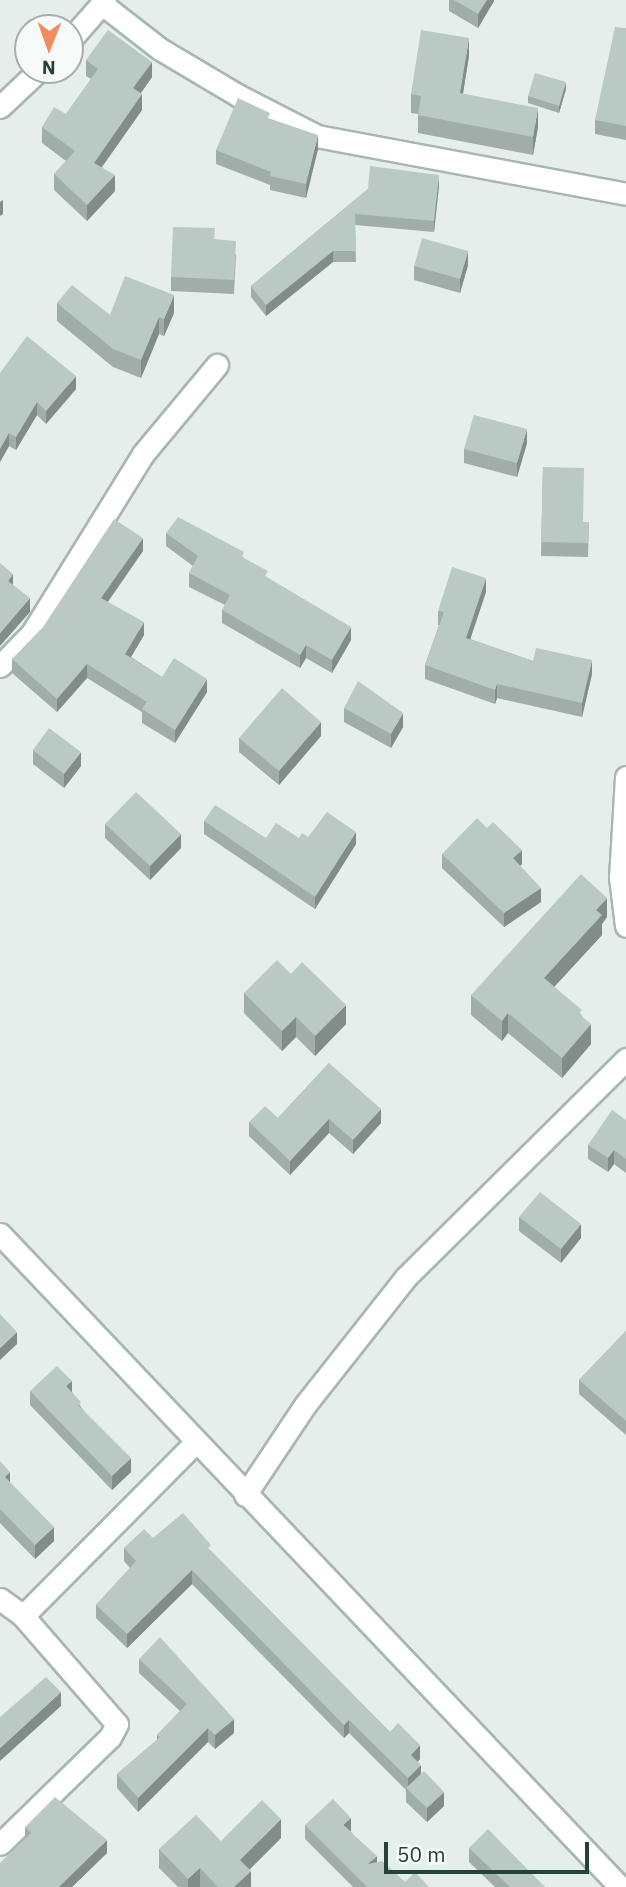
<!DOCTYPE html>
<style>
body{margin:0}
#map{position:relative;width:626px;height:1887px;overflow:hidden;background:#e5eeeb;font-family:"IBM Plex Sans",sans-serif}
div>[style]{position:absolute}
.roads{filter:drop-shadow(2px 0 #a7b7b2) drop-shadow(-2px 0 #a7b7b2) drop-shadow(0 2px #a7b7b2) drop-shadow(0 -2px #a7b7b2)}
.minor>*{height:21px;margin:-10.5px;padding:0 10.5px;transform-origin:10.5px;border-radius:10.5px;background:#fff}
.wall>*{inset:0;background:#a0ada9}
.shaded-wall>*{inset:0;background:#828d89}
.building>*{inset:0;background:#bac9c4}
span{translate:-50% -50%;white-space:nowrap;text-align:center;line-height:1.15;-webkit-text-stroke:6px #f6faf9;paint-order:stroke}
.north{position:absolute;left:14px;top:14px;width:70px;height:70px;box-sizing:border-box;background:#f6faf9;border:2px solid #a2b0ad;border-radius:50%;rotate:181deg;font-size:19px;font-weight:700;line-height:28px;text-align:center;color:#24413a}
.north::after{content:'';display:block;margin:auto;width:24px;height:32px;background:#f18c60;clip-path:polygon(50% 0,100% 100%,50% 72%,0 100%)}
.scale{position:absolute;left:384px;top:1842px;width:205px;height:32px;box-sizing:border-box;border:4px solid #24413a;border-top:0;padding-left:9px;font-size:21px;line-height:24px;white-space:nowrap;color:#24413a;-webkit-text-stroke:5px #f6faf9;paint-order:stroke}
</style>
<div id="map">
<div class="roads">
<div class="minor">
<div style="left:102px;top:4px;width:73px;rotate:37.8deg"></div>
<div style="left:160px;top:49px;width:92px;rotate:30.7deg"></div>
<div style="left:239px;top:96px;width:88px;rotate:27.1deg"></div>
<div style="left:317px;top:136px;width:314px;rotate:10.6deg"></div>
<div style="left:70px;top:40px;width:53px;rotate:-48.8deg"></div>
<div style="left:0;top:107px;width:54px;rotate:-43.5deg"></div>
<div style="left:0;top:666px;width:46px;rotate:-45.9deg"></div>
<div style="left:32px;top:633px;width:211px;rotate:-58.2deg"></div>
<div style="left:143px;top:454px;width:116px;rotate:-50.3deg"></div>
<div style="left:626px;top:777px;width:100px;rotate:93.4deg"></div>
<div style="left:620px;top:877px;width:49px;rotate:83deg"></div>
<div style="left:0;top:1234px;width:900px;rotate:46.48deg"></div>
<div style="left:245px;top:1495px;width:108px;rotate:-56.3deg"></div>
<div style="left:305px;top:1405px;width:163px;rotate:-51.7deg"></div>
<div style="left:406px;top:1277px;width:310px;rotate:-44.7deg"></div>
<div style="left:0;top:1599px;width:29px;rotate:36deg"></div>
<div style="left:23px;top:1616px;width:143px;rotate:49deg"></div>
<div style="left:117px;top:1724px;width:15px;rotate:118deg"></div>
<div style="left:110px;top:1737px;width:153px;rotate:135.8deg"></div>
<div style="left:23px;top:1616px;width:244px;rotate:-45.2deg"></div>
</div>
</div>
<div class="wall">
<div style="clip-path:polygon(449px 0,494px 0,494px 1px,478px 28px,449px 11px)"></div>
<div style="clip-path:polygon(626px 28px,626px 140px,595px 134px,595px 120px)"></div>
<div style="clip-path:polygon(469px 56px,463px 94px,538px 127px,533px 155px,418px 133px,418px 114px,411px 113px,411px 94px)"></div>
<div style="clip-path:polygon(86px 60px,152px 77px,141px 93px,142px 110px,102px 167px,115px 191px,87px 221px,54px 190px,54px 174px,66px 161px,42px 143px,42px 127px,66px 114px,91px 79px,86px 76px)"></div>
<div style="clip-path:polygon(566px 89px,559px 113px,528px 103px,528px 96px)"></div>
<div style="clip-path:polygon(270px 119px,318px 149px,306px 198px,270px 190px,270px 185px,216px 164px,216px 150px)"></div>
<div style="clip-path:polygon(439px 186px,434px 232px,355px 225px,356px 262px,333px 262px,266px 316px,251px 297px,251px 286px,368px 189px)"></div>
<div style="clip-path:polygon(215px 239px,236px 255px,234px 294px,171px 291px,171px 277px)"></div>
<div style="clip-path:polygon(468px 265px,460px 293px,414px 280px,414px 266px)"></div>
<div style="clip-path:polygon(57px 303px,110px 315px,174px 313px,164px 336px,159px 334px,141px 378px,113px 367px,57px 321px)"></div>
<div style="clip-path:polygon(0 373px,76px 389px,46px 424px,37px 415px,16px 450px,9px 446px,0 462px)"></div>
<div style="clip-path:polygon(527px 443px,517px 477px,464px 463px,464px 449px)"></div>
<div style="clip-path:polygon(543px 467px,583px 522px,589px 522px,588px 557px,541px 556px)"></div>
<div style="clip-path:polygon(166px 533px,244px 558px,268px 578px,351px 640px,332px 673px,306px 658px,300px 668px,222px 623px,222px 610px,225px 605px,189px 587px,189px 573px,193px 566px,166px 546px)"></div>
<div style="clip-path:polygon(143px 551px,108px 602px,144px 635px,131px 657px,162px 677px,207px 692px,175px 743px,142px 723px,142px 712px,87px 678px,57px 712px,12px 673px,12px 659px)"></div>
<div style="clip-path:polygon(486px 592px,470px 639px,533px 661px,592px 674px,582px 717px,497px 698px,495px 704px,425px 679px,425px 665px,439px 625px,438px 625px,438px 611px)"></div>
<div style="clip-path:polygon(344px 708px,403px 727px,391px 748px,344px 722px)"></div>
<div style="clip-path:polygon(321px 736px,279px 785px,239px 752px,239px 738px)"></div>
<div style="clip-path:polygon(33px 750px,81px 766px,64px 788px,33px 764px)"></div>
<div style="clip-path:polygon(204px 821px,266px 838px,299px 838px,308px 837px,356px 844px,315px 909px,204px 834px)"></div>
<div style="clip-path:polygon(105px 824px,181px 848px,150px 880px,105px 838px)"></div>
<div style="clip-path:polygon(442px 854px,522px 864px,520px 866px,541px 902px,504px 927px,442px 868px)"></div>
<div style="clip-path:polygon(607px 917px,602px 924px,602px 935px,554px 987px,582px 1016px,591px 1044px,562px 1078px,508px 1033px,502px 1041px,471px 1015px,471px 995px)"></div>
<div style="clip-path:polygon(291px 974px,346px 1024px,315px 1056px,296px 1037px,282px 1051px,244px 1013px,244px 993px)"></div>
<div style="clip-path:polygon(329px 1063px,381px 1123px,353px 1154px,329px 1133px,290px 1175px,249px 1136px,249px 1122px,278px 1118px)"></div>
<div style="clip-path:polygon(626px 1120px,626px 1173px,614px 1164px,608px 1172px,588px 1159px,588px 1145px)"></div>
<div style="clip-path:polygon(519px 1217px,581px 1238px,561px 1263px,519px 1231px)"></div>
<div style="clip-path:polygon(626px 1331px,626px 1435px,579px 1394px,579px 1380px)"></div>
<div style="clip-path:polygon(30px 1391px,72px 1392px,81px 1407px,131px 1472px,112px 1490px,30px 1405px)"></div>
<div style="clip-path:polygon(0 1461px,10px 1483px,54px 1541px,35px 1559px,0 1523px)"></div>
<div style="clip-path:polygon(153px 1538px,211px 1551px,390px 1732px,420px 1759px,418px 1762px,421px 1774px,444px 1806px,427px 1822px,406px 1802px,406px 1790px,349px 1733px,344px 1738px,192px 1584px,127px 1648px,96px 1618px,96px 1605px,130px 1568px,124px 1561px,124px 1548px)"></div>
<div style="clip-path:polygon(139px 1659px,234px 1733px,215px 1749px,208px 1742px,138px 1812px,117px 1788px,117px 1774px,157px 1740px,157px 1735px,180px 1711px,139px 1673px)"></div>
<div style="clip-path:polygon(305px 1825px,351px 1832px,377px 1862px,405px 1882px,429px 1887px,353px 1887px,305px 1839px)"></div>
<div style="clip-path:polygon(25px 1827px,107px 1853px,72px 1887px,0 1887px,25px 1838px)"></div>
<div style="clip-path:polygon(281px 1838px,249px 1870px,251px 1887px,178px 1887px,159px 1868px,159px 1849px,221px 1841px)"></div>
<div style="clip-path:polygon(469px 1848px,545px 1887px,495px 1887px,469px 1862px)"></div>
</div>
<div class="shaded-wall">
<div style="clip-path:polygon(487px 0,494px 0,494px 1px,478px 28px,478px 14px)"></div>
<div style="clip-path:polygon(469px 38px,469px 56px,460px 111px,460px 93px)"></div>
<div style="clip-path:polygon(152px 62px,152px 77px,133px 104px,133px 88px)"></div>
<div style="clip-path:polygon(566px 82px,566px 89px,559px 113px,559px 106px)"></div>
<div style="clip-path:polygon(142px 94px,142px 110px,94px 178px,94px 163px)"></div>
<div style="clip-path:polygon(538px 108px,538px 127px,533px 155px,533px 137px)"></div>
<div style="clip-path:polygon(318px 135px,318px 149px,306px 198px,306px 184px)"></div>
<div style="clip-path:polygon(115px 175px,115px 191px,87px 221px,87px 205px)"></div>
<div style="clip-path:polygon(439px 175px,439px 186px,434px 232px,434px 221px)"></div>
<div style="clip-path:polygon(3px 200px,3px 214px,0 216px,0 202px)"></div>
<div style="clip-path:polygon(333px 251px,333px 262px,266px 316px,266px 305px)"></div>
<div style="clip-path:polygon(468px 251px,468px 265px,460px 293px,460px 279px)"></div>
<div style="clip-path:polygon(174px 295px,174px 313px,164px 336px,164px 319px)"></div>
<div style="clip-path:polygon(159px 317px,159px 334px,141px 378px,141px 360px)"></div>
<div style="clip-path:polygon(76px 376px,76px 389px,46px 424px,46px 411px)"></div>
<div style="clip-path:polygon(37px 402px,37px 415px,16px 450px,16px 437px)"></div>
<div style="clip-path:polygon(527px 429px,527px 443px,517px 477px,517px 463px)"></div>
<div style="clip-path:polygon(9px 433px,9px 446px,0 462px,0 449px)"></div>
<div style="clip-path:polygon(143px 538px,143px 551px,101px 611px,101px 598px)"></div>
<div style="clip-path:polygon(13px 574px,13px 588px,8px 581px)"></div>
<div style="clip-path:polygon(486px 578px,486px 592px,466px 652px,466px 638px)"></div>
<div style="clip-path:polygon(30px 598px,30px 612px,0 646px,0 633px)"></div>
<div style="clip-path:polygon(144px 622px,144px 635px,125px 667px,125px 654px)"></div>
<div style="clip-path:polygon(351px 627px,351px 640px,332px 673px,332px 660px)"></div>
<div style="clip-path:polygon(306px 645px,306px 658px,300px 668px,300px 655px)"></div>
<div style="clip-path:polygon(592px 660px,592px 674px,582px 717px,582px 703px)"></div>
<div style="clip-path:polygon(87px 664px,87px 678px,57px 712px,57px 699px)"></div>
<div style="clip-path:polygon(207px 679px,207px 692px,175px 743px,175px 730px)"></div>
<div style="clip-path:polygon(497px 684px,497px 698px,495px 704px,495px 690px)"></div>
<div style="clip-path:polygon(403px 713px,403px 727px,391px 748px,391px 734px)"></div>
<div style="clip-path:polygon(321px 722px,321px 736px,279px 785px,279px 771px)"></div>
<div style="clip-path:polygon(81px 752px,81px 766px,64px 788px,64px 774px)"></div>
<div style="clip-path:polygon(356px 832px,356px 844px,315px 909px,315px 897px)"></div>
<div style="clip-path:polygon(181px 834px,181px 848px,150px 880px,150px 866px)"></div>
<div style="clip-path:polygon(522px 850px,522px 864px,513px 872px,513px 858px)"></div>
<div style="clip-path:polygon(541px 888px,541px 902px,504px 927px,504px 913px)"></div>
<div style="clip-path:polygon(607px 898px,607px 917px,602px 924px,602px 935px,544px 998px,544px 978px,596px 910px)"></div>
<div style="clip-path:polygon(346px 1005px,346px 1024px,315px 1056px,315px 1036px)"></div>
<div style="clip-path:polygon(508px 1013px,508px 1033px,502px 1041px,502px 1021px)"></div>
<div style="clip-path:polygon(296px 1017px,296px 1037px,282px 1051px,282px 1031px)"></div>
<div style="clip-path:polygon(591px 1024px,591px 1044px,562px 1078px,562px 1058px)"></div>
<div style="clip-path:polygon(381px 1109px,381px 1123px,353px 1154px,353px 1140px)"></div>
<div style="clip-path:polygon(329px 1119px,329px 1133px,290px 1175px,290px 1161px)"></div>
<div style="clip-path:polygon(614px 1150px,614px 1164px,608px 1172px,608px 1158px)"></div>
<div style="clip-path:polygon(581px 1224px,581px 1238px,561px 1263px,561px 1249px)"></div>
<div style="clip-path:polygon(17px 1332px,17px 1344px,0 1360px,0 1348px)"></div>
<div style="clip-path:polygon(72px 1381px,72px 1395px,66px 1386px)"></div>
<div style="clip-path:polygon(131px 1458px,131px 1472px,112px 1490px,112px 1476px)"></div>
<div style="clip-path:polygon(10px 1472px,10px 1486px,5px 1477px)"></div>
<div style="clip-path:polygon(54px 1527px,54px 1541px,35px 1559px,35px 1545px)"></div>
<div style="clip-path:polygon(192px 1570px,192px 1584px,127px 1648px,127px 1634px)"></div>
<div style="clip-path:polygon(61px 1692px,61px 1706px,0 1761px,0 1748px)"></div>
<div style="clip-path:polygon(234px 1719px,234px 1733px,215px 1749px,215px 1735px)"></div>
<div style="clip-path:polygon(349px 1720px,349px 1733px,344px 1738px,344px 1725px)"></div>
<div style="clip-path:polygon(208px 1728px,208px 1742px,138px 1812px,138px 1798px)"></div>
<div style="clip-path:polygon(420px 1745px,420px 1759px,411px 1768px,411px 1755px)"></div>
<div style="clip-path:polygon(421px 1765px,421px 1778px,408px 1791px,408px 1778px)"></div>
<div style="clip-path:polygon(444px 1792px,444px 1806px,427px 1822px,427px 1808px)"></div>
<div style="clip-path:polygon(351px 1818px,351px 1832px,343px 1825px)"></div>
<div style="clip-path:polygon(281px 1819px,281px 1838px,240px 1879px,240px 1860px)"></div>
<div style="clip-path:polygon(107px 1840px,107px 1853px,72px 1887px,59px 1887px)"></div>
<div style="clip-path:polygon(377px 1856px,377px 1870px,368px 1864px)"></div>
<div style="clip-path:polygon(200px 1868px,200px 1887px,188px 1887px,188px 1879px)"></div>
<div style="clip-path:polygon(251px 1871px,251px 1887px,234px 1887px)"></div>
</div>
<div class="building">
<div style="clip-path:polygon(454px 0,487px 0,478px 14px)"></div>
<div style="clip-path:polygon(615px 27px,626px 28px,626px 126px,595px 120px)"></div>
<div style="clip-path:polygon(108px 30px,152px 62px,133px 88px,142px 94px,94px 163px,115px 175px,87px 205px,54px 174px,75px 151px,42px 127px,54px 107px,66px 114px,98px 69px,86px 60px)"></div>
<div style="clip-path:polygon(421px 30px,469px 38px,460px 93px,538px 108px,533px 137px,418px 115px,421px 96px,411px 94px)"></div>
<div style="clip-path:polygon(535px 73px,566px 82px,559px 106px,528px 96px)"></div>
<div style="clip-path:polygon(238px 98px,270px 113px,268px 118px,318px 135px,306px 184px,270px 176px,271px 172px,216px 150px)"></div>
<div style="clip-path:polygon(370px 166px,439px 175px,434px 221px,355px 214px,356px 251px,333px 251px,266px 305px,251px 286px,368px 189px)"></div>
<div style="clip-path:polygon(173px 227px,215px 228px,214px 239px,236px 241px,234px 280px,171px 277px)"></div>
<div style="clip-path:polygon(422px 238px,468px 251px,460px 279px,414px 266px)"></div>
<div style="clip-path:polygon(125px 276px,174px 295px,164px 319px,159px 317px,141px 360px,113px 349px,57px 303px,72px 285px,110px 315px)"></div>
<div style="clip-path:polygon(27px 336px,76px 376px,46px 411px,37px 402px,16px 437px,9px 433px,0 449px,0 373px)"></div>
<div style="clip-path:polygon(474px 415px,527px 429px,517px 463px,464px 449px)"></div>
<div style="clip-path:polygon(543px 467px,584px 468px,583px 522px,589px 522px,588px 543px,541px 542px)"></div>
<div style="clip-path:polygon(178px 517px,244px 552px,242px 557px,268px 571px,265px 576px,351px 627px,332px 660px,306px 645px,300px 655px,222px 610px,230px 595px,189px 573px,198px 556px,166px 533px)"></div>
<div style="clip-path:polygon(114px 519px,143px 538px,101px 598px,144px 622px,125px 654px,162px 677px,174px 658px,207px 679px,175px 730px,142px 709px,147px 702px,87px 664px,57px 699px,12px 659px,43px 627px)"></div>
<div style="clip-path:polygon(0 563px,13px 574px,8px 581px,30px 598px,0 633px)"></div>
<div style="clip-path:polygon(452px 567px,486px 578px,466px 638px,533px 661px,536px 648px,592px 660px,582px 703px,497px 684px,495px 690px,425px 665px,444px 612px,438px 611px)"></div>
<div style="clip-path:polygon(358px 681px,403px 713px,391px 734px,344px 708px)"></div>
<div style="clip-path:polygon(282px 688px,321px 722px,279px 771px,239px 738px)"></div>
<div style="clip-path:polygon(49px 728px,81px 752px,64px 774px,33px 750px)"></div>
<div style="clip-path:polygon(136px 792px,181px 834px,150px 866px,105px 824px)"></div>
<div style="clip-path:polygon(215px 805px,266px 838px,276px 823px,299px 838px,302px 833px,308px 837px,327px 812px,356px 832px,315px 897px,204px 821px)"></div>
<div style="clip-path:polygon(477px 818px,487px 828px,493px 822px,522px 850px,513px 858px,541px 888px,504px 913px,442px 854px)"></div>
<div style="clip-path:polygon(581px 874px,607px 898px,596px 910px,602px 915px,544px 978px,582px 1010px,579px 1014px,591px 1024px,562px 1058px,508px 1013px,502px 1021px,471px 995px)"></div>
<div style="clip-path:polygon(277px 960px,291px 974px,302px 962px,346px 1005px,315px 1036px,296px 1017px,282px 1031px,244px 993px)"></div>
<div style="clip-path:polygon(329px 1063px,381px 1109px,353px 1140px,329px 1119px,290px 1161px,249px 1122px,265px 1106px,278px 1118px)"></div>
<div style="clip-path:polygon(612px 1110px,626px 1120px,626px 1159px,614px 1150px,608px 1158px,588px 1145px)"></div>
<div style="clip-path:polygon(540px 1192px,581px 1224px,561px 1249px,519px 1217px)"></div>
<div style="clip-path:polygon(0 1314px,17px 1332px,0 1348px)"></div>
<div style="clip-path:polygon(626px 1331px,626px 1421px,579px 1380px)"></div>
<div style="clip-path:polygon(57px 1366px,72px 1381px,66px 1386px,81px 1402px,78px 1405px,131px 1458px,112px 1476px,30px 1391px)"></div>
<div style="clip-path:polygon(0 1461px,10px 1472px,5px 1477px,54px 1527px,35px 1545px,0 1509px)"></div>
<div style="clip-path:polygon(183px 1513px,211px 1545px,208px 1548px,390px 1732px,398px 1723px,420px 1745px,411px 1755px,421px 1765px,408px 1778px,349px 1720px,344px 1725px,192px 1570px,127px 1634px,96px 1605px,136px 1561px,124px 1548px,144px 1529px,153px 1538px)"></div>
<div style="clip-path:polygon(160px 1637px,234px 1719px,215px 1735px,208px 1728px,138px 1798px,117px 1774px,160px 1737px,157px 1735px,187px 1704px,139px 1659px)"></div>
<div style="clip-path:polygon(46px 1677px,61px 1692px,0 1748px,0 1717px)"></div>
<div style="clip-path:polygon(424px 1771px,444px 1792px,427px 1808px,406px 1788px)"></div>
<div style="clip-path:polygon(55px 1797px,107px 1840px,59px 1887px,0 1887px,0 1863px,31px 1833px,25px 1827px)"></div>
<div style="clip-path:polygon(333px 1799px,351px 1818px,343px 1825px,377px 1856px,368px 1864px,382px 1861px,405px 1882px,415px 1872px,429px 1887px,367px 1887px,305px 1825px)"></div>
<div style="clip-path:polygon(262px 1800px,281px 1819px,240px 1860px,251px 1871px,234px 1887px,218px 1887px,200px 1868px,188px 1879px,159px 1849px,196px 1815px,221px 1841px)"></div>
<div style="clip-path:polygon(488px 1829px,545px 1887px,510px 1887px,469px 1848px)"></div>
</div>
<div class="north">N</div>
<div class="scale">50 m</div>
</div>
